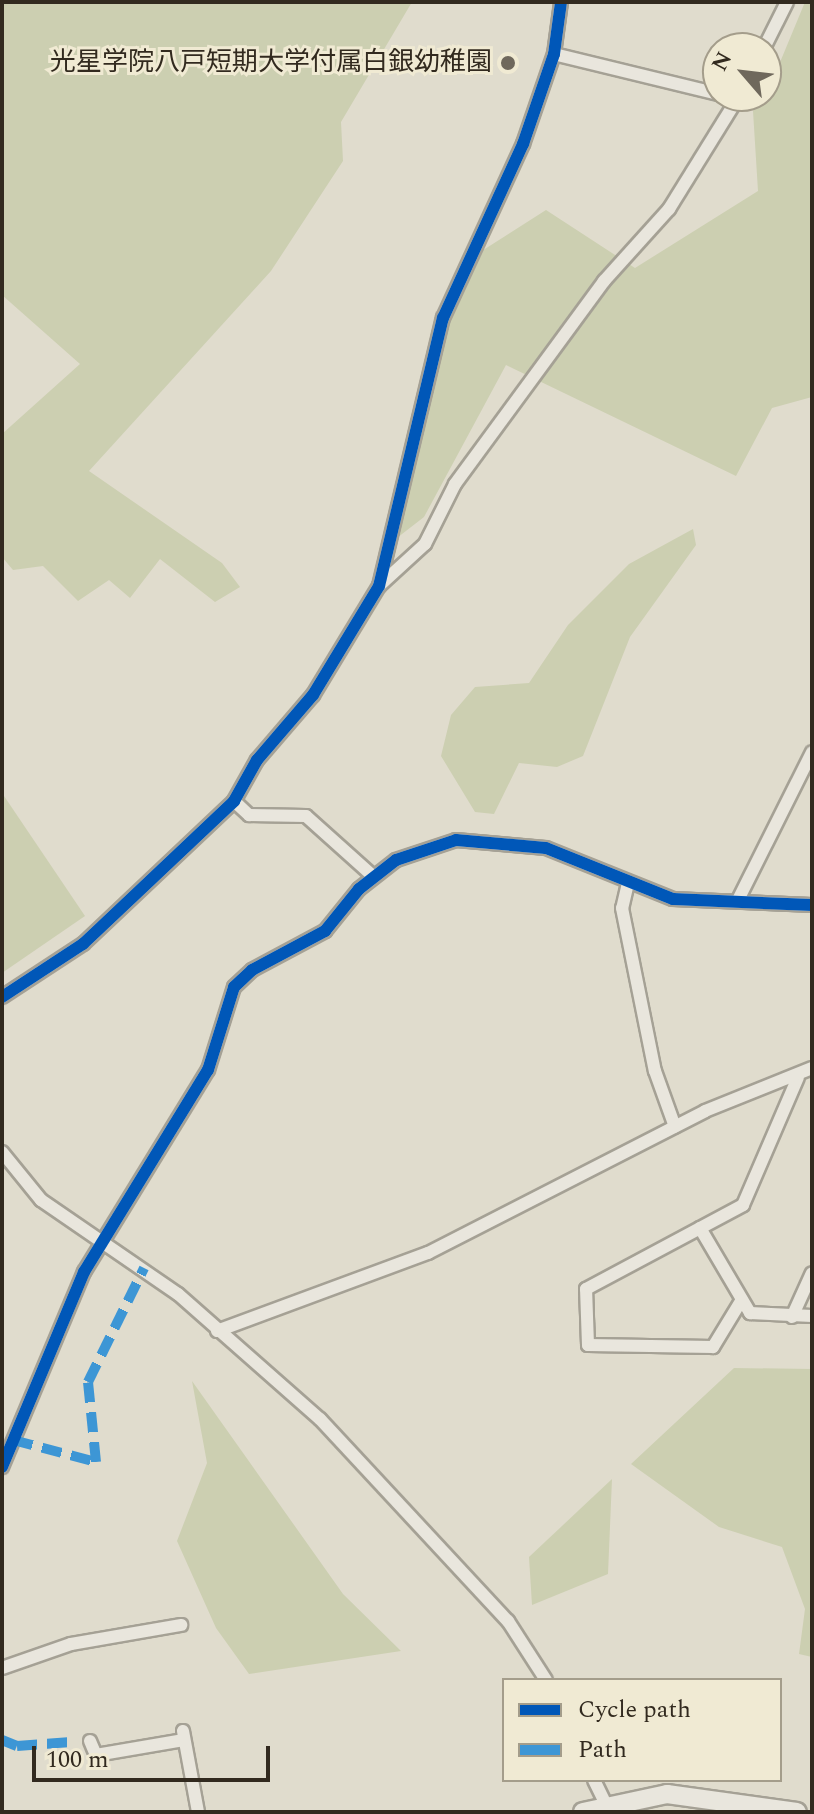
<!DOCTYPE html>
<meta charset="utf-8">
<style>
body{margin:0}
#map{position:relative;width:814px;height:1814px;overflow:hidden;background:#e0dccd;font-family:Spectral,"Noto Sans JP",serif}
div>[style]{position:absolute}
.green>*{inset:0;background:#cccfb1}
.roads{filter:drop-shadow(2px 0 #a5a195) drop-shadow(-2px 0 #a5a195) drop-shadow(0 2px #a5a195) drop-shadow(0 -2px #a5a195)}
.street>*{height:12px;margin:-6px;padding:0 6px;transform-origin:6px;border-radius:6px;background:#e9e6dd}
.secondary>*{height:18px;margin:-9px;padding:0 9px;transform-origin:9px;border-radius:9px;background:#e9e6dd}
.quiet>*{height:10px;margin-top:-5px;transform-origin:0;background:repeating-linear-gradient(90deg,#3d96d5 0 20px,transparent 0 30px)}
.cycleway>*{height:12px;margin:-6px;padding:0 6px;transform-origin:6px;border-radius:6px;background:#0057b8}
.dots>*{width:22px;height:22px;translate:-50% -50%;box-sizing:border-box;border:4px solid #f0ead3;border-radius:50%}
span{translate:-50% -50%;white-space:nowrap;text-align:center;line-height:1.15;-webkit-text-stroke:6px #f0ead3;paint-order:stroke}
.poi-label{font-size:26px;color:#322a1f}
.right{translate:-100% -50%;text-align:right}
.frame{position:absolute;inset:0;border:4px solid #322a1f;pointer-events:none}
.legend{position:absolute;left:502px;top:1678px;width:280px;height:104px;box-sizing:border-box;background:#f0ead3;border:2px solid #a49d8b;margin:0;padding:10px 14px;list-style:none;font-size:24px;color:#322a1f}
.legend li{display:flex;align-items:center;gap:16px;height:40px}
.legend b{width:40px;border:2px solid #a49d8b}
.north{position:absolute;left:702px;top:32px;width:80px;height:80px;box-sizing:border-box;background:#f0ead3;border:2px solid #a49d8b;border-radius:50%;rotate:298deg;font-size:22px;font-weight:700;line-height:32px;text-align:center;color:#322a1f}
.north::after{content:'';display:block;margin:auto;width:28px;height:36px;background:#6f685c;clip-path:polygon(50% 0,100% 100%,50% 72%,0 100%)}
.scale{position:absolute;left:32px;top:1746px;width:238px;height:36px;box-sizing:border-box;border:4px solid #322a1f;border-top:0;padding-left:10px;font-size:24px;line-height:28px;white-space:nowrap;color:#322a1f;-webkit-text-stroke:6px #f0ead3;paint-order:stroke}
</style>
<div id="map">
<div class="green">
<div style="clip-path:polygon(2px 2px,412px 2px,341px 122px,343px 161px,271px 271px,89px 471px,222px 563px,240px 587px,215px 602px,160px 559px,130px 598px,109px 580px,78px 601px,43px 566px,13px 570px,2px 557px,2px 434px,80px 364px,2px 295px)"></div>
<div style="clip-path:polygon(805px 2px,812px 2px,812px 397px,772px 408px,736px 476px,506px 365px,424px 517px,393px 541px,443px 340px,477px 254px,546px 210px,635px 268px,758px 191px,753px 111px,766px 96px)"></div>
<div style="clip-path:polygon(693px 529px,696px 545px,630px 637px,583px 756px,557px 767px,519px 763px,494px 814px,475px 812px,441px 756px,451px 715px,475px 687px,529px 683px,568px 625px,629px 564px)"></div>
<div style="clip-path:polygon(2px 793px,85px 916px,2px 973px)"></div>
<div style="clip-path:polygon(734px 1368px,812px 1369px,812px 1657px,799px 1654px,805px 1609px,782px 1547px,719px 1527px,631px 1464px)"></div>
<div style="clip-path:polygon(192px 1381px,343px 1594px,401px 1651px,249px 1674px,216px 1628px,177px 1541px,207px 1463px)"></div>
<div style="clip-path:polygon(612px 1479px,608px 1574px,532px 1605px,529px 1557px)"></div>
</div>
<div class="roads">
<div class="street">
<div style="left:764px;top:48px;width:51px;rotate:-63.4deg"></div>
<div style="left:554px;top:54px;width:169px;rotate:13.7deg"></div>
<div style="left:379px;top:586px;width:62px;rotate:-42.4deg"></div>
<div style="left:425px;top:544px;width:67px;rotate:-63.4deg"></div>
<div style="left:455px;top:484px;width:252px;rotate:-53.7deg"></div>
<div style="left:604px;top:281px;width:97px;rotate:-47.9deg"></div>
<div style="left:669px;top:209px;width:133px;rotate:-58.2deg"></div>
<div style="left:234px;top:801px;width:21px;rotate:43deg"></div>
<div style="left:249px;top:815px;width:57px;rotate:1deg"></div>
<div style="left:306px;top:816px;width:91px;rotate:41.9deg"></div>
<div style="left:628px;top:883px;width:26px;rotate:103deg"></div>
<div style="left:622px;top:908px;width:166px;rotate:78.6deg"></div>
<div style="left:655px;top:1071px;width:59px;rotate:70.3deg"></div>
<div style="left:739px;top:898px;width:163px;rotate:-63.4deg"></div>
<div style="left:2px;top:997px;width:97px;rotate:-33.2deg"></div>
<div style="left:83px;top:944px;width:208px;rotate:-43.4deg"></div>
<div style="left:234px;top:801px;width:47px;rotate:-60.7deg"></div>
<div style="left:257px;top:760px;width:86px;rotate:-49.3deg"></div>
<div style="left:313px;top:695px;width:127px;rotate:-58.8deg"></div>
<div style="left:379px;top:586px;width:276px;rotate:-76.6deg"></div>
<div style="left:443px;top:318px;width:192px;rotate:-65.3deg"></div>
<div style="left:523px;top:144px;width:95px;rotate:-71deg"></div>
<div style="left:554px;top:54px;width:52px;rotate:-82.3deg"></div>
<div style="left:2px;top:1152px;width:62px;rotate:50.9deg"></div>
<div style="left:41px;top:1200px;width:166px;rotate:34.5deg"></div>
<div style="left:178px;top:1294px;width:189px;rotate:41.4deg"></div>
<div style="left:320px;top:1419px;width:276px;rotate:47.1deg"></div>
<div style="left:508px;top:1621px;width:70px;rotate:57.2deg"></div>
<div style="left:700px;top:1228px;width:99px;rotate:59.5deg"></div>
<div style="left:750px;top:1313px;width:62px;rotate:2.8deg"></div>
<div style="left:741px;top:1301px;width:54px;rotate:121.3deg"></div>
<div style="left:713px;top:1347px;width:125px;rotate:-179.1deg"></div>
<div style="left:588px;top:1345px;width:56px;rotate:-92deg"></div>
<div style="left:586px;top:1289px;width:178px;rotate:-28.1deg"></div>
<div style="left:743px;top:1205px;width:139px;rotate:-66.7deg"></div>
<div style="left:792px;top:1317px;width:48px;rotate:-65.6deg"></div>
<div style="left:217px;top:1331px;width:225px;rotate:-20.3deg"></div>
<div style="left:428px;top:1253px;width:311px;rotate:-27.1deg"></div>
<div style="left:705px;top:1111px;width:115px;rotate:-21.9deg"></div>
<div style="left:2px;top:1467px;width:212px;rotate:-67.2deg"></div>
<div style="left:84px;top:1272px;width:237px;rotate:-58.5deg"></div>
<div style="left:208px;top:1070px;width:87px;rotate:-72.6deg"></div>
<div style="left:234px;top:987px;width:25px;rotate:-43deg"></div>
<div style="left:252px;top:970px;width:83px;rotate:-28.1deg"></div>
<div style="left:325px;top:931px;width:54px;rotate:-51deg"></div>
<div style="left:359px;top:889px;width:47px;rotate:-38.1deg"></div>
<div style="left:396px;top:860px;width:63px;rotate:-18.4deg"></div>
<div style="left:456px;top:840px;width:90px;rotate:5.1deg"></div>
<div style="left:546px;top:848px;width:137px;rotate:21.9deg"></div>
<div style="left:673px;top:899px;width:139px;rotate:2.5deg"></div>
<div style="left:2px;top:1668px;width:73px;rotate:-19.2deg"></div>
<div style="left:71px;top:1644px;width:112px;rotate:-9.8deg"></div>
<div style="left:183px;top:1731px;width:82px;rotate:79.5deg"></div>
<div style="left:90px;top:1741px;width:15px;rotate:67deg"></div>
<div style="left:96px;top:1755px;width:89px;rotate:-9.7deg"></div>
<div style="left:594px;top:1780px;width:28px;rotate:64deg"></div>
</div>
<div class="secondary">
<div style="left:583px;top:1812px;width:86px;rotate:-12.1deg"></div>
<div style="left:667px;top:1794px;width:131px;rotate:7.9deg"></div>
</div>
</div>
<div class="quiet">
<div style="left:13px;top:1440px;width:86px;rotate:14.8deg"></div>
<div style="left:96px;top:1462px;width:80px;rotate:-95.7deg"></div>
<div style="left:88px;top:1382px;width:127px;rotate:-63.8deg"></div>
<div style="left:2px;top:1740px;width:16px;rotate:22deg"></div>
<div style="left:17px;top:1746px;width:54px;rotate:-4.2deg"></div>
</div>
<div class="cycleway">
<div style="left:2px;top:997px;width:97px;rotate:-33.2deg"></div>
<div style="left:83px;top:944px;width:208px;rotate:-43.4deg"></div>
<div style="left:234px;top:801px;width:47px;rotate:-60.7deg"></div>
<div style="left:257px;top:760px;width:86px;rotate:-49.3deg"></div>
<div style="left:313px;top:695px;width:127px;rotate:-58.8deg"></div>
<div style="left:379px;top:586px;width:276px;rotate:-76.6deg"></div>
<div style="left:443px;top:318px;width:192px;rotate:-65.3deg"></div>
<div style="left:523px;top:144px;width:95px;rotate:-71deg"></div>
<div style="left:554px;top:54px;width:52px;rotate:-82.3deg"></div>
<div style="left:2px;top:1467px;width:212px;rotate:-67.2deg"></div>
<div style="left:84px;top:1272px;width:237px;rotate:-58.5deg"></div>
<div style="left:208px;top:1070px;width:87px;rotate:-72.6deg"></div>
<div style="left:234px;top:987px;width:25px;rotate:-43deg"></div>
<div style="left:252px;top:970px;width:83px;rotate:-28.1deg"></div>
<div style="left:325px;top:931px;width:54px;rotate:-51deg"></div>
<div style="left:359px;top:889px;width:47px;rotate:-38.1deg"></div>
<div style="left:396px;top:860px;width:63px;rotate:-18.4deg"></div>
<div style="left:456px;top:840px;width:90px;rotate:5.1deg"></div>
<div style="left:546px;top:848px;width:137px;rotate:21.9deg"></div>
<div style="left:673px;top:899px;width:139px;rotate:2.5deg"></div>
</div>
<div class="dots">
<div style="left:508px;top:63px;background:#6f685c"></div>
</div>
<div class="poi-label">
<span class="right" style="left:492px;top:63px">光星学院八戸短期大学付属白銀幼稚園</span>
</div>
<div class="frame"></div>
<ul class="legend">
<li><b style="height:10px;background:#0057b8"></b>Cycle path</li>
<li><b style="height:10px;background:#3d96d5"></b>Path</li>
</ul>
<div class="north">N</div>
<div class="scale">100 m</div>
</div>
